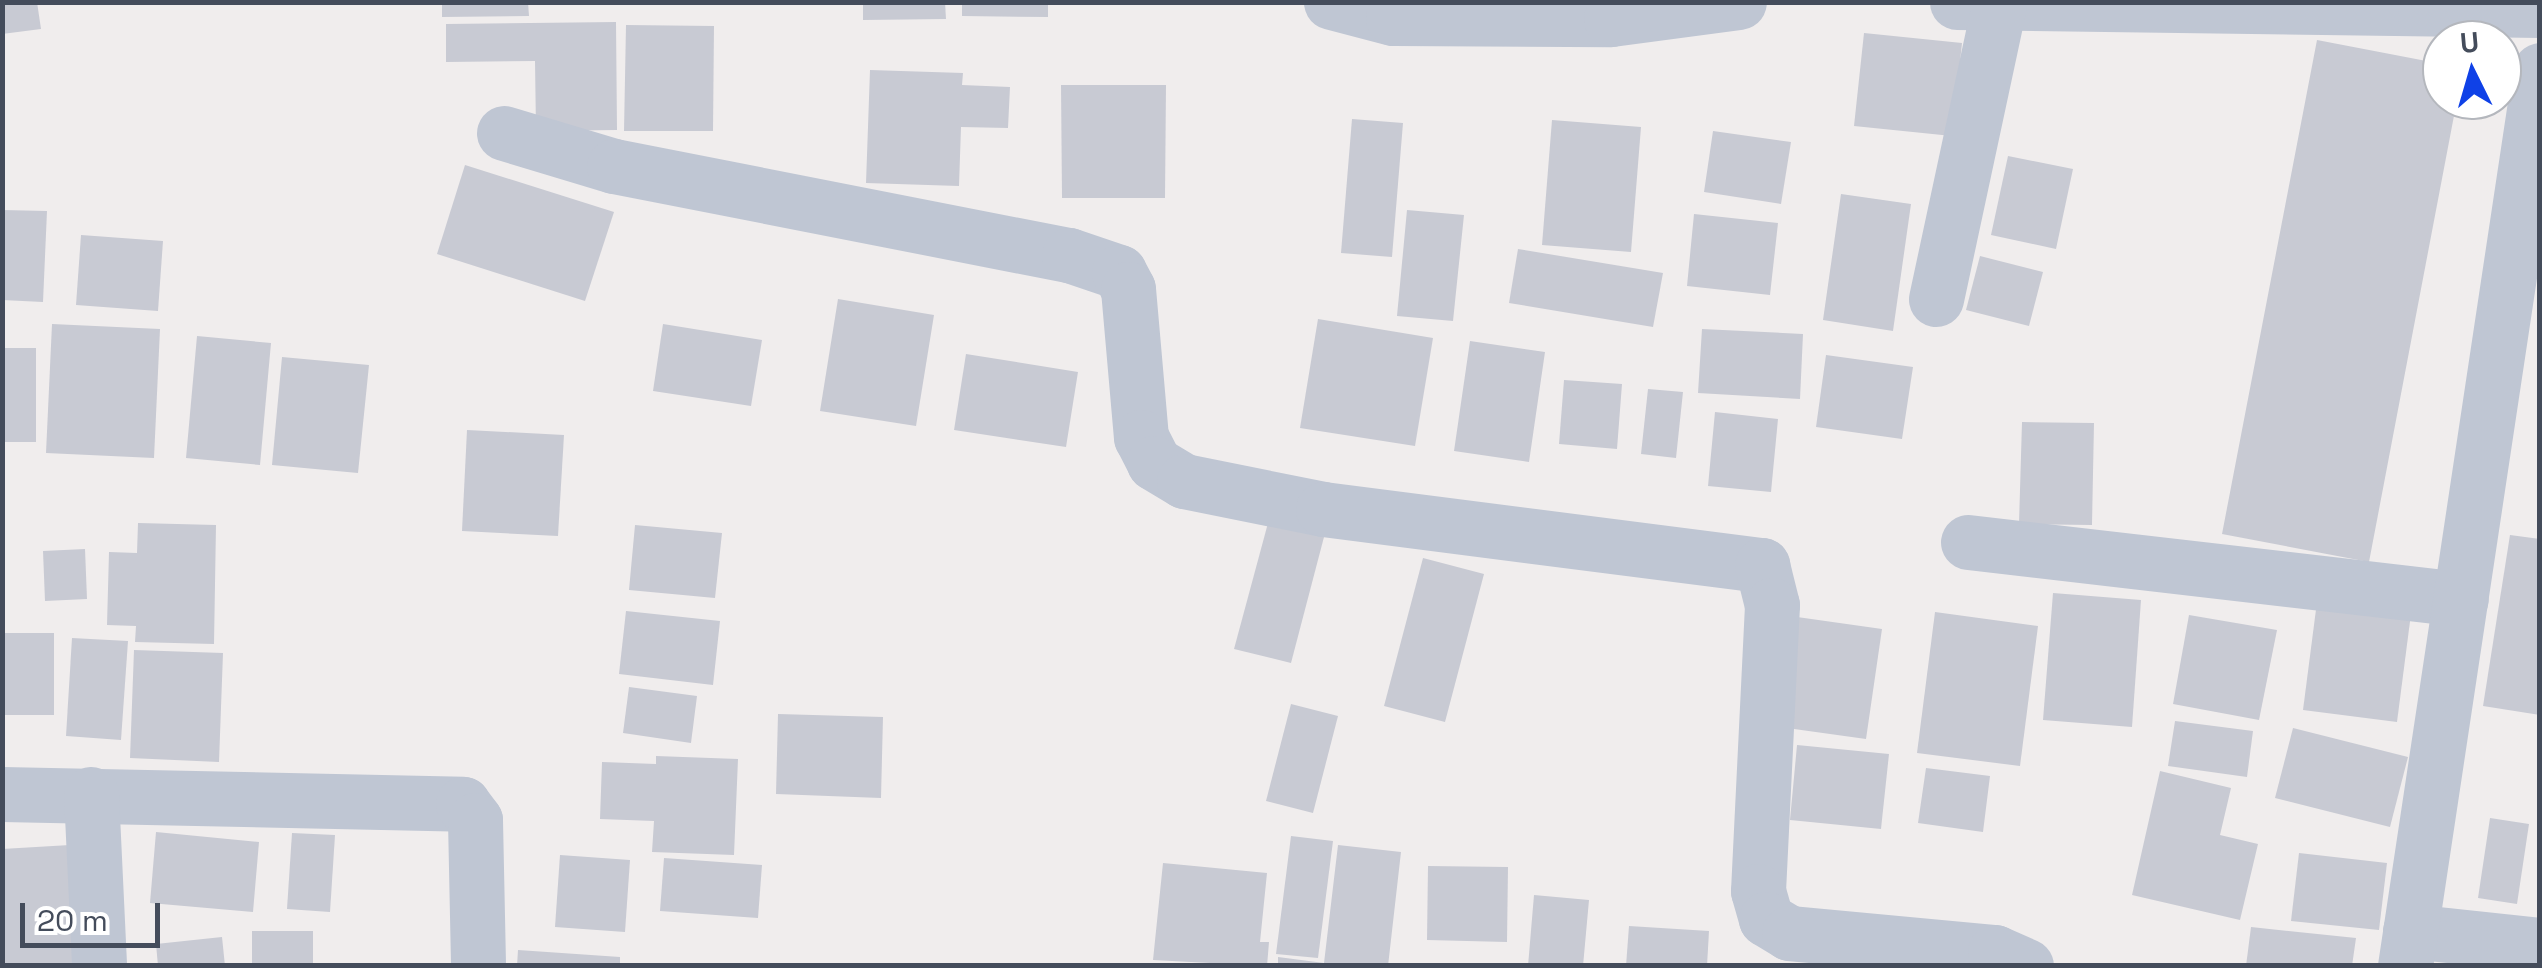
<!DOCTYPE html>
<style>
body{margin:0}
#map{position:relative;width:2542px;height:968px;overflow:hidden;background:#f0eded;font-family:"Space Grotesk",sans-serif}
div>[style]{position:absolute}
.building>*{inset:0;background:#c8cad3}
.minor>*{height:55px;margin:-27.5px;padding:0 27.5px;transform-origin:27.5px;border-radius:27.5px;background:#bfc6d3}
span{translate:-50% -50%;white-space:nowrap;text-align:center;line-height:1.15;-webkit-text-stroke:8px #fff;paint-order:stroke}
.frame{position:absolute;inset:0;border:5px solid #444c5b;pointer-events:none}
.north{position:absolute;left:2422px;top:20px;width:100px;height:100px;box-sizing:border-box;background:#fff;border:2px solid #b4b7bd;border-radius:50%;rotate:355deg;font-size:28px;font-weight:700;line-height:40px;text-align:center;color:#444c5b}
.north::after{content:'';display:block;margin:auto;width:35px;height:45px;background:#0f41e7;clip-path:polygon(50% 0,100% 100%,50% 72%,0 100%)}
.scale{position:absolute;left:20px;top:903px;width:140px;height:45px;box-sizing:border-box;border:5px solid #444c5b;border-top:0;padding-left:12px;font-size:30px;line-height:35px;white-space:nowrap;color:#444c5b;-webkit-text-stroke:8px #fff;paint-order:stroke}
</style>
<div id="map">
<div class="building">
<div style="clip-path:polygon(2px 2px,37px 2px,41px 29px,2px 34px)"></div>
<div style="clip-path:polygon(442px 2px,528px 2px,529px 16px,442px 17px)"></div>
<div style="clip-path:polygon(863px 2px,945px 2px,946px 19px,863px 20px)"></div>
<div style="clip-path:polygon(962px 2px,1048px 2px,1048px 17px,962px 16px)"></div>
<div style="clip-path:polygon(616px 22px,617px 130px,536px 131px,535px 61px,446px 62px,446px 24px)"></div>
<div style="clip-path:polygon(626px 25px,714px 26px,713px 131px,624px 131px)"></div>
<div style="clip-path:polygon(1864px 33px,1962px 43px,1952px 136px,1854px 126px)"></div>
<div style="clip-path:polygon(2317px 40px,2442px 64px,2442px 100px,2457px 100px,2369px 562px,2222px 534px)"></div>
<div style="clip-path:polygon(870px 70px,963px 73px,962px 85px,1010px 87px,1008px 128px,961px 127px,959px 186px,866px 183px)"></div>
<div style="clip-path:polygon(1061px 85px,1166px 85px,1165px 198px,1062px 198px)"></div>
<div style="clip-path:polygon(1352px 119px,1403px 123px,1392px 257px,1341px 253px)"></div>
<div style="clip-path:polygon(1552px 120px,1641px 127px,1631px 252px,1542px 245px)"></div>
<div style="clip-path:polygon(1713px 131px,1791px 142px,1781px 204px,1704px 192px)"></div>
<div style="clip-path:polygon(2008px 156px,2073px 169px,2056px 249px,1991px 235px)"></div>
<div style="clip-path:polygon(465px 165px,614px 212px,585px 301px,437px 254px)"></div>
<div style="clip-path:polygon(1841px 194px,1911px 204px,1893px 331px,1823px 320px)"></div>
<div style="clip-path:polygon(2px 210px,47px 211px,43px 302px,2px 300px)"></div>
<div style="clip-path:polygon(1407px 210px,1464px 215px,1453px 321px,1397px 316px)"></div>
<div style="clip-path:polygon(1694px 214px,1778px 223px,1770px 295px,1687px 286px)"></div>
<div style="clip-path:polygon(81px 235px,163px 241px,158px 311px,76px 305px)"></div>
<div style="clip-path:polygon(1518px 249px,1663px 273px,1653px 327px,1509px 303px)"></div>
<div style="clip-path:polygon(1980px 256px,2043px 272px,2029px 326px,1966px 310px)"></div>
<div style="clip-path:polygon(838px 299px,934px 315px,916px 426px,820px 411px)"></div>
<div style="clip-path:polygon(1318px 319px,1433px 338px,1415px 446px,1300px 428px)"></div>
<div style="clip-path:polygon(52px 324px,160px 329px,154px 458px,46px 453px)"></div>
<div style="clip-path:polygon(663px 324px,762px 340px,751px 406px,653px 391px)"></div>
<div style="clip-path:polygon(1702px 329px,1803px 334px,1800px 399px,1698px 393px)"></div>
<div style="clip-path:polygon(197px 336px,271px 343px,260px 465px,186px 458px)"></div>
<div style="clip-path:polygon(1470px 341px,1545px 352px,1529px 462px,1454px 451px)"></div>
<div style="clip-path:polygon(2px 348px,36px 348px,36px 442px,2px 442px)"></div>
<div style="clip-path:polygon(966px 354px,1078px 372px,1066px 447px,954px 430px)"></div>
<div style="clip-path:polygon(1826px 355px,1913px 367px,1902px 439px,1816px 427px)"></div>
<div style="clip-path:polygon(282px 357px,369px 365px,358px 473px,272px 465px)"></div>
<div style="clip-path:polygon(1564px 380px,1622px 384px,1617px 449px,1559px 444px)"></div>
<div style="clip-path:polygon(1648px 389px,1683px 392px,1676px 458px,1641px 454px)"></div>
<div style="clip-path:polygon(1715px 412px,1778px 419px,1771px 492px,1708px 486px)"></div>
<div style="clip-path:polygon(2022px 422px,2094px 423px,2092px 525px,2019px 524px)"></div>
<div style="clip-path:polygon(467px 430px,564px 435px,558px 536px,462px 531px)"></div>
<div style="clip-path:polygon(138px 523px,216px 525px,214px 644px,135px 642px,136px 626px,107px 625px,109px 552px,137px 553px)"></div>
<div style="clip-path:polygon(1268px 523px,1324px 537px,1291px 663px,1234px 649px)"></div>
<div style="clip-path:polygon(635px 525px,722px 533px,715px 598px,629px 590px)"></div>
<div style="clip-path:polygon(2510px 535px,2540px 539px,2540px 715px,2483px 706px)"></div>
<div style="clip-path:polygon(85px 549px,87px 599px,45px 601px,43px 551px)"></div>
<div style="clip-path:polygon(1423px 558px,1484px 574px,1445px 722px,1384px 706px)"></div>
<div style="clip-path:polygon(2053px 593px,2141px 600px,2132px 727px,2043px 720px)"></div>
<div style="clip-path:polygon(2318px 594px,2412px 606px,2397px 722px,2303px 710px)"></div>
<div style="clip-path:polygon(626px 611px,720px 621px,713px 685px,619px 674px)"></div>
<div style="clip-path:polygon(1935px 612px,2038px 626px,2020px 766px,1917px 753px)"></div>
<div style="clip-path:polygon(2189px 615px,2277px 630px,2259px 720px,2173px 704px)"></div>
<div style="clip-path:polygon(1790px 616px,1882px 629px,1866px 739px,1773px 726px)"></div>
<div style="clip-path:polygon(2px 633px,54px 633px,54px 715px,2px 715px)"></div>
<div style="clip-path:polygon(72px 638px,128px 641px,121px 740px,66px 736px)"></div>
<div style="clip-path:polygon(134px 650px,223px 653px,219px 762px,130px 758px)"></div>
<div style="clip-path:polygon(629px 687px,697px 696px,691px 743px,623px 733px)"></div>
<div style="clip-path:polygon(1291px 704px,1338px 716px,1313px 813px,1266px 801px)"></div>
<div style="clip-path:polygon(778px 714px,883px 717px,881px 798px,776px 794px)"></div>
<div style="clip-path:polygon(2175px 721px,2253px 731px,2247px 777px,2168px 766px)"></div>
<div style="clip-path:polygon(2293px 728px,2408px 757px,2390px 827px,2275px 798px)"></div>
<div style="clip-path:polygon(1797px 745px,1889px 754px,1881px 829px,1790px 820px)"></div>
<div style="clip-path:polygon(656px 756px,738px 759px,734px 855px,652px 852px,654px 821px,600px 819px,602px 762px,656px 764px)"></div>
<div style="clip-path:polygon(1926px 768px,1990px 776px,1983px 832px,1918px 823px)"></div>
<div style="clip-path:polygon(2160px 771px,2231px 788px,2220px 835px,2258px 844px,2240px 920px,2132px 895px)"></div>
<div style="clip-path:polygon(2490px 818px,2529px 824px,2517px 904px,2478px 898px)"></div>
<div style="clip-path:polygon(156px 832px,259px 842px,253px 912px,150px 903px)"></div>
<div style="clip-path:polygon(292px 833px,335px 835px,330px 912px,287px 909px)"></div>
<div style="clip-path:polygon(1291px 836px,1333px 841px,1318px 958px,1276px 954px)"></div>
<div style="clip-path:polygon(70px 845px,76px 965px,5px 966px,2px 849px)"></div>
<div style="clip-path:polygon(1338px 845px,1401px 852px,1388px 966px,1278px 966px,1278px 957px,1324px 963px)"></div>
<div style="clip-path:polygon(2299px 853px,2387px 863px,2379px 930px,2291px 921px)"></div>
<div style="clip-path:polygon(560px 855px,630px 860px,625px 932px,555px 927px)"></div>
<div style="clip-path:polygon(664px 858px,762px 865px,758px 918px,660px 911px)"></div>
<div style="clip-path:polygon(1163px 863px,1267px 873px,1260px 942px,1269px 942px,1267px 966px,1153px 960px)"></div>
<div style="clip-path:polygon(1428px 866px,1508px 867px,1507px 942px,1427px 940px)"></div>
<div style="clip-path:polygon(1534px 895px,1589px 900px,1583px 966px,1528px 966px)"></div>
<div style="clip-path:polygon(1629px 926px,1709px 931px,1707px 966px,1626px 966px)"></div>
<div style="clip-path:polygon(2251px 927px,2356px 938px,2352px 966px,2246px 966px)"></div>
<div style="clip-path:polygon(252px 931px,313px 931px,313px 966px,252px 966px)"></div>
<div style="clip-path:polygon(222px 937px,225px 966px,158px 966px,156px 944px)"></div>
<div style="clip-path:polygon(518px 950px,620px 957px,620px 966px,517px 966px)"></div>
</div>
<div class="minor">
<div style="left:1331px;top:2px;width:64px;rotate:14.5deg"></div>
<div style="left:1393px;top:18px;width:218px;rotate:0.3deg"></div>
<div style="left:1611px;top:19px;width:129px;rotate:-7.6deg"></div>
<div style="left:1957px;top:2px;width:583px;rotate:0.79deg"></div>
<div style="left:504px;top:133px;width:115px;rotate:16.7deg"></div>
<div style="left:614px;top:166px;width:464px;rotate:11.1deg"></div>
<div style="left:1069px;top:255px;width:53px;rotate:18.8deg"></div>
<div style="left:1119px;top:272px;width:19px;rotate:62deg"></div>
<div style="left:1128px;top:289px;width:149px;rotate:85deg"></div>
<div style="left:1141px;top:437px;width:29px;rotate:63deg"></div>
<div style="left:1154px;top:463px;width:35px;rotate:31deg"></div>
<div style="left:1184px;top:481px;width:142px;rotate:11.4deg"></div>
<div style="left:1323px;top:509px;width:443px;rotate:7.3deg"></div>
<div style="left:1762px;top:565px;width:41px;rotate:76deg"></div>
<div style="left:1772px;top:605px;width:286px;rotate:92.8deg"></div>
<div style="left:1758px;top:891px;width:29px;rotate:74deg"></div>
<div style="left:1766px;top:919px;width:27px;rotate:31deg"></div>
<div style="left:1789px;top:933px;width:207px;rotate:5.3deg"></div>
<div style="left:1995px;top:952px;width:34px;rotate:24deg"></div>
<div style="left:1936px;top:299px;width:300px;rotate:-77.9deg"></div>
<div style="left:1968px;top:542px;width:496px;rotate:6.6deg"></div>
<div style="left:2px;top:794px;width:461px;rotate:1.2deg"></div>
<div style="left:463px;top:804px;width:20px;rotate:53deg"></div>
<div style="left:475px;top:820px;width:146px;rotate:88.8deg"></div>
<div style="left:91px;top:794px;width:172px;rotate:87.3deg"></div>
<div style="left:2410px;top:931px;width:131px;rotate:6.1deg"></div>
<div style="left:2405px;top:966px;width:906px;rotate:-81.43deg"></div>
</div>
<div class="frame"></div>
<div class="north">U</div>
<div class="scale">20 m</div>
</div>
